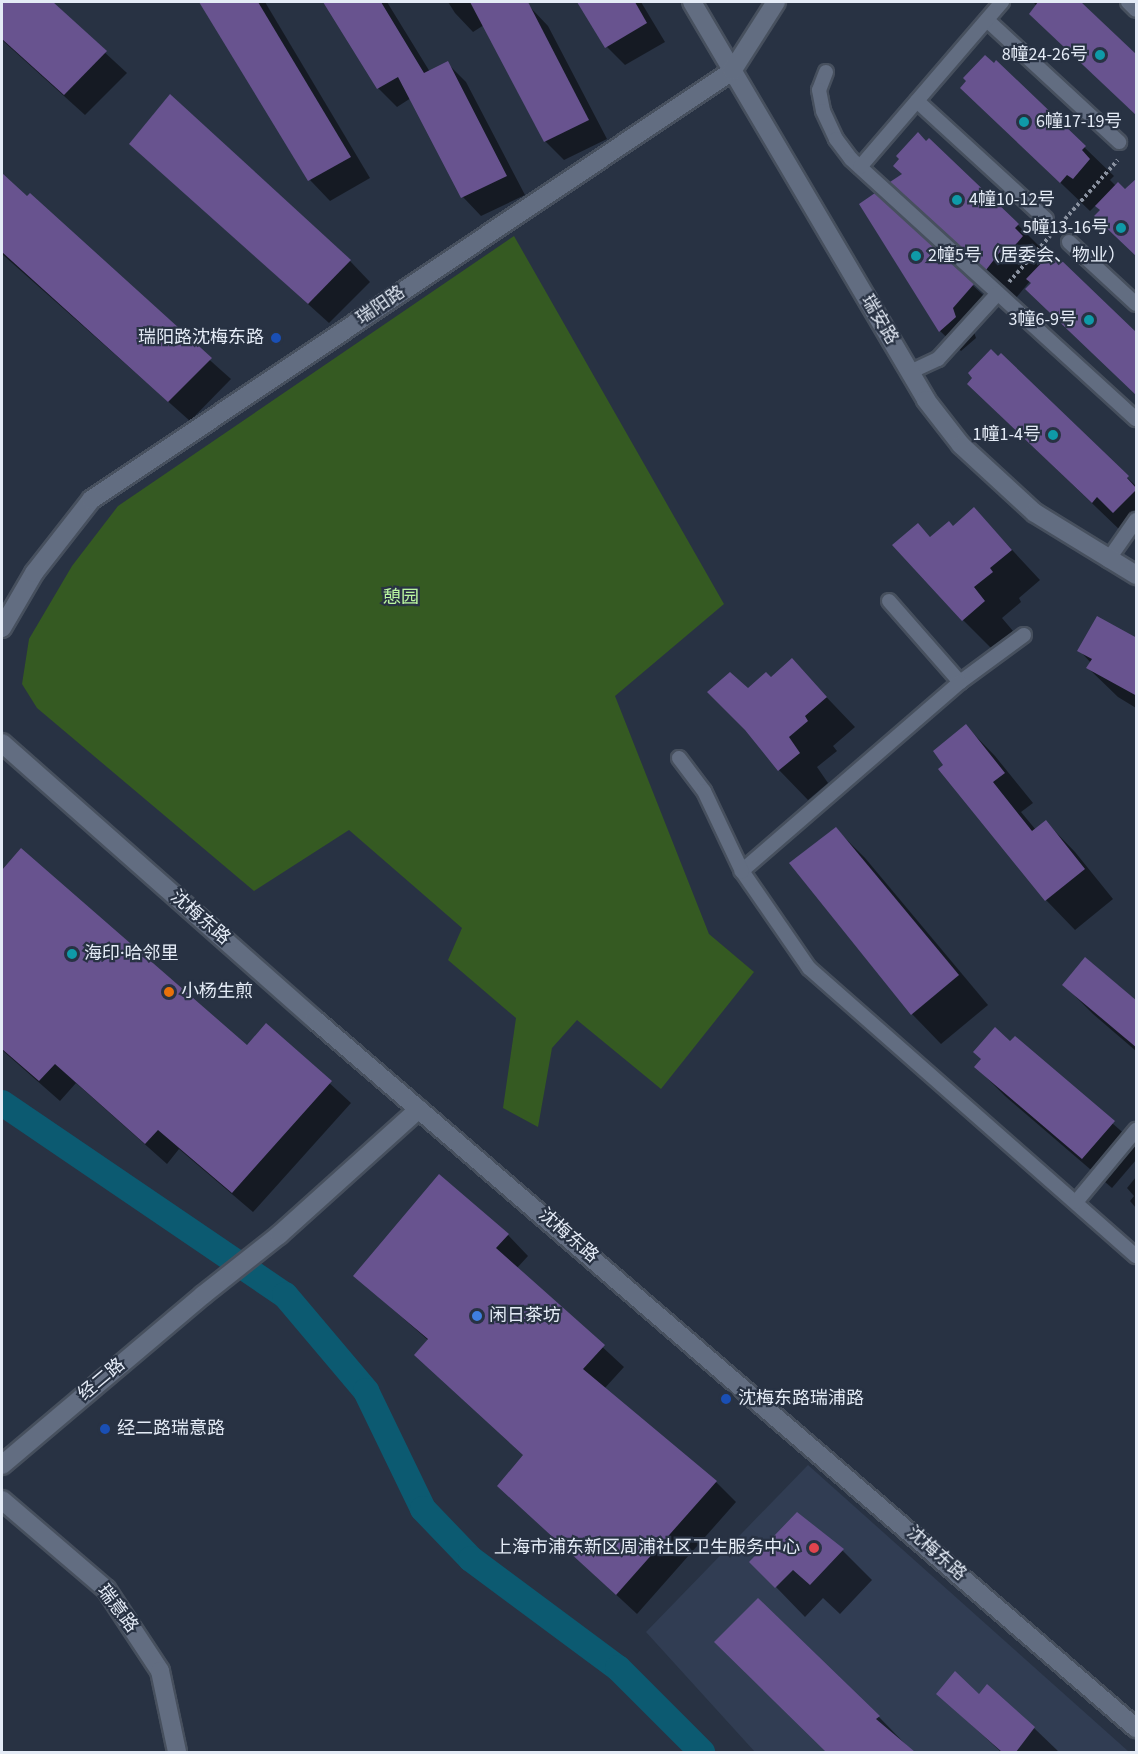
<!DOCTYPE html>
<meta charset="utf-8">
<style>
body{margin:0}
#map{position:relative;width:1138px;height:1754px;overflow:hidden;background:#283243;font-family:"Source Sans 3","Noto Sans SC",sans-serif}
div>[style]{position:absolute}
.built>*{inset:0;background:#313d53}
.green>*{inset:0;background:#355a22}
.shadow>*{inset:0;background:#0007}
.canal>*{height:26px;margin:-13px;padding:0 13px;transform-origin:13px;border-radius:13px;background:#0c5a71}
.building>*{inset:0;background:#68538f}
.path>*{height:4px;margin-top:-2px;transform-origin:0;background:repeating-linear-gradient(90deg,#8a92a0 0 3px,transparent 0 6px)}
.roads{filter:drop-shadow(2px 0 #47505e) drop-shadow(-2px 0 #47505e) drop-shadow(0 2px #47505e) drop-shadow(0 -2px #47505e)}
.lane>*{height:14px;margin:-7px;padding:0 7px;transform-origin:7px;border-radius:7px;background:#626d81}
.street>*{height:18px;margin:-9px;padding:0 9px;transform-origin:9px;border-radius:9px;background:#626d81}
.secondary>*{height:18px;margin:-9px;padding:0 9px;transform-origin:9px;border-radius:9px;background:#626d81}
.dots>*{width:16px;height:16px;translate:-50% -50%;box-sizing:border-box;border:3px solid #283243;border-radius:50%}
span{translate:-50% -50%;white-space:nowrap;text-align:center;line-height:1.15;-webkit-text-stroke:4.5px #283243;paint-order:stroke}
.poi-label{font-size:18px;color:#e4ebf6}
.right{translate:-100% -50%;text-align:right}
.left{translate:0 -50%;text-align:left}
.street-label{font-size:18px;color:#e4ebf6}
.park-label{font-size:18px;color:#bbf7a1}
.frame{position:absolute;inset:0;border:3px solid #e4ebf6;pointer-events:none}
</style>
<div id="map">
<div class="built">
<div style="clip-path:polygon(808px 1465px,1128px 1751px,1126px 1752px,755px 1752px,646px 1632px)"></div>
</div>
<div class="green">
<div style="clip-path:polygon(514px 236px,724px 604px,615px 696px,709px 934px,754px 972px,661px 1089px,577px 1020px,552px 1048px,538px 1127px,503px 1108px,516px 1018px,448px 960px,462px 928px,349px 830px,254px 891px,37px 708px,22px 684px,29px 639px,72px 566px,118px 506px)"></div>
</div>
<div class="shadow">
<div style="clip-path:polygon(2px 2px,50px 2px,127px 73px,85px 115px,2px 40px)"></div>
<div style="clip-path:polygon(200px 2px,265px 2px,370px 178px,330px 201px,310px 180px)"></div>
<div style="clip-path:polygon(325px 2px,387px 2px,430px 72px,447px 63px,466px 82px,525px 195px,481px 216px,463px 197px,411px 98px,397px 107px,378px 88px)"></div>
<div style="clip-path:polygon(448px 2px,509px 2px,516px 14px,530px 7px,548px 26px,607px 139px,564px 160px,545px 141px,484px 25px,473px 32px,455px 13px)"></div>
<div style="clip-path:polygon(579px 2px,641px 2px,665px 42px,625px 65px,607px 47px)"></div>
<div style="clip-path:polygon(1036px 2px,1079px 2px,1136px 55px,1037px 6px,1034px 3px)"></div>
<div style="clip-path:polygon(996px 62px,1114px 176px,1110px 180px,1116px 186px,1125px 191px,1102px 210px,1096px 205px,1090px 211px,992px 117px)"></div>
<div style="clip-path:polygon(131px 144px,350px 261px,370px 282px,329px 323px)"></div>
<div style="clip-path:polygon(2px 175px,231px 379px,190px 421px,2px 254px)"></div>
<div style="clip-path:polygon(892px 183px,1018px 225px,1047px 254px,1033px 283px,1030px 281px,1016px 298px)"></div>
<div style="clip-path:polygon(875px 195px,994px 305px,973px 329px,976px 338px,961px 351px,940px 331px,861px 205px)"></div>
<div style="clip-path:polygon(1001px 356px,1136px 486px,1136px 534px,1128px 526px,1122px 532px,998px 413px,998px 358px)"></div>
<div style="clip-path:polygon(974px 509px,1040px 580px,1019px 598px,1021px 602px,1002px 618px,1013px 631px,992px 649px,963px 620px,918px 525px,931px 538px,953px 528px)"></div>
<div style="clip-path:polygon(1136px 640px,1136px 708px,1118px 697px,1088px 668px,1091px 663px,1079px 650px)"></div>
<div style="clip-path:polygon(791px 660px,855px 727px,833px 746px,837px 751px,817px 767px,828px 783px,808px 800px,779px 770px,746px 729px,748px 690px,771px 679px)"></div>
<div style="clip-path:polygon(966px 726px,995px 756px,1033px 803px,1021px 812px,1036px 830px,1046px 822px,1075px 852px,1113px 899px,1075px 930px,1046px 900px,940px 769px,946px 765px)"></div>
<div style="clip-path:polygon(836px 829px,865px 858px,988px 1005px,941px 1044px,912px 1014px)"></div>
<div style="clip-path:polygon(21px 850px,247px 1048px,266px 1025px,351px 1103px,253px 1212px,179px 1149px,167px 1164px,76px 1083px,60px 1101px,2px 1050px,2px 872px)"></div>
<div style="clip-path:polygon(1064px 985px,1136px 1003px,1136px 1051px,1093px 1014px)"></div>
<div style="clip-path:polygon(1015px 1038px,1136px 1144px,1136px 1160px,1112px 1188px,1005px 1096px,976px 1067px)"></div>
<div style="clip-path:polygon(1136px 1177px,1136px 1208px,1130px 1201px,1134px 1196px,1127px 1188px)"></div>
<div style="clip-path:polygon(508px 1235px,528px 1256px,517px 1268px,624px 1367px,604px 1389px,716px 1482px,736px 1502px,637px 1614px,499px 1486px,524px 1455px,429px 1341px,355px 1276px)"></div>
<div style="clip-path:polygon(797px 1514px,843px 1551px,872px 1580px,840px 1614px,823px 1598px,805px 1617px,776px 1587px)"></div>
<div style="clip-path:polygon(745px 1672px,879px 1717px,913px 1752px,828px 1752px)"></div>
<div style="clip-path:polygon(938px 1694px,979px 1697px,1034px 1728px,1059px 1752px,1001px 1752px)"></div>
</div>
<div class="canal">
<div style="left:2px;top:1103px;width:342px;rotate:34.2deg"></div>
<div style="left:285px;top:1295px;width:126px;rotate:49.8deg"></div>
<div style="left:366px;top:1391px;width:131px;rotate:64.2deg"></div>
<div style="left:423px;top:1509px;width:69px;rotate:46.2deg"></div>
<div style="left:471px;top:1559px;width:183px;rotate:36.6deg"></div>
<div style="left:618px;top:1668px;width:119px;rotate:45deg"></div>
</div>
<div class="building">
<div style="clip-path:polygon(2px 2px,53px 2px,107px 51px,64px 95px,2px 39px)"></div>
<div style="clip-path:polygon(199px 2px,258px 2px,351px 157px,308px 181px)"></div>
<div style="clip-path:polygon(323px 2px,381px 2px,424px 73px,448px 61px,507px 176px,461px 198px,398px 77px,377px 89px)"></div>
<div style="clip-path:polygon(470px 2px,528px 2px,589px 120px,544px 142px)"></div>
<div style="clip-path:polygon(577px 2px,635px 2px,647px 23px,605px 48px)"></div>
<div style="clip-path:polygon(1038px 2px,1081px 2px,1137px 55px,1137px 116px,1029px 14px)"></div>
<div style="clip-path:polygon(985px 55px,994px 63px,996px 60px,1086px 146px,1082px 150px,1090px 159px,1073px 179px,1067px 175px,1060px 183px,960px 88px,966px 81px,963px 78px)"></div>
<div style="clip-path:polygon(170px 94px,351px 260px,308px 304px,129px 144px)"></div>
<div style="clip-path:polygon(918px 132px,926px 141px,929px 138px,1019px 224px,1015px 228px,1023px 236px,1005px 257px,1000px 252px,986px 270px,890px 182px,902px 174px,893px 166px,899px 159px,896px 156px)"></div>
<div style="clip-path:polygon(2px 173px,27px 196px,30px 193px,212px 358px,168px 402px,2px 252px)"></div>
<div style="clip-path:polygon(1137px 178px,1137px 257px,1094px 216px,1100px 210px,1095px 206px,1118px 182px,1125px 189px)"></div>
<div style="clip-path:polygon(875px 193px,974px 284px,953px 308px,956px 317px,939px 332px,859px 204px)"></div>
<div style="clip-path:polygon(1049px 255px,1057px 262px,1060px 259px,1137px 333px,1137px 396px,1025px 289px,1031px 283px,1026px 279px)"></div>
<div style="clip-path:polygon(991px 349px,998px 356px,1001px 353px,1129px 476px,1127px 478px,1137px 489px,1113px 513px,1097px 497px,1092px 503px,967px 384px,972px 378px,968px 373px)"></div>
<div style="clip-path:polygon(974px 507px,1012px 550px,990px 568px,993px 572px,974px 587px,985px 601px,962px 621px,892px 545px,918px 523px,930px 537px,949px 521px,953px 526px)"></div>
<div style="clip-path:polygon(1097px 616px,1137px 638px,1137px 696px,1086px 668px,1092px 659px,1077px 651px)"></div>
<div style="clip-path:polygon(792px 658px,827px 697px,805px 716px,808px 721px,789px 737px,800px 753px,778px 771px,745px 730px,707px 692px,730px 672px,748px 688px,766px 672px,771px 677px)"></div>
<div style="clip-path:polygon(966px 724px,1005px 773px,993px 782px,1032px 831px,1046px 820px,1085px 869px,1045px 901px,938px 769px,943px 765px,933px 751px)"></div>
<div style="clip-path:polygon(836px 827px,959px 975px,911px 1015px,789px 863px)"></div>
<div style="clip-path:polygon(21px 848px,247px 1045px,266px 1023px,332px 1081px,232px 1193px,158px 1130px,145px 1144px,55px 1064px,39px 1081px,2px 1049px,2px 870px)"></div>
<div style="clip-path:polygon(1085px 957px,1137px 1001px,1137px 1048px,1062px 985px)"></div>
<div style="clip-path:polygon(995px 1027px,1010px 1041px,1015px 1036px,1115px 1121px,1082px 1159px,974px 1067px,981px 1059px,973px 1052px)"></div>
<div style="clip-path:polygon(439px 1174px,509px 1234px,496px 1248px,605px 1345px,583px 1369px,717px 1481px,616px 1595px,497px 1486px,523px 1455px,414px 1355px,428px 1339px,353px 1276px)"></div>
<div style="clip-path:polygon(797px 1512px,844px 1549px,810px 1585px,793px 1570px,775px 1588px,749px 1562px)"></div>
<div style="clip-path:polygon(758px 1598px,880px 1716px,876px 1719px,915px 1752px,826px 1752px,714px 1642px)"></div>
<div style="clip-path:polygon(955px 1671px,979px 1694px,987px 1684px,1035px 1727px,1016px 1752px,1002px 1752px,936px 1694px)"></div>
</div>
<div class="path">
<div style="left:1065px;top:219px;width:79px;rotate:-48.1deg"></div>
<div style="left:1009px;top:282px;width:62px;rotate:-48.3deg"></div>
</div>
<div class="roads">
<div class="lane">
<div style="left:1128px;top:2px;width:11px;rotate:45deg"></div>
<div style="left:987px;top:20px;width:180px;rotate:42.7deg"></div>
<div style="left:826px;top:72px;width:19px;rotate:111deg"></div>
<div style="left:819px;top:90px;width:21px;rotate:79deg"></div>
<div style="left:823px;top:111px;width:31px;rotate:65deg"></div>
<div style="left:836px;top:139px;width:25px;rotate:53deg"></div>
<div style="left:851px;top:159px;width:386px;rotate:42.4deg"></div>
<div style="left:917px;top:101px;width:175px;rotate:42.5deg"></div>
<div style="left:860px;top:167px;width:218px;rotate:-49.3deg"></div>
<div style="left:1069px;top:242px;width:91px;rotate:42.8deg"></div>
<div style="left:910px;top:372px;width:31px;rotate:-25deg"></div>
<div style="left:938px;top:359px;width:89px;rotate:-47.7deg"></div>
<div style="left:1108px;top:560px;width:49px;rotate:-55deg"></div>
<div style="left:889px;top:601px;width:108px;rotate:48.8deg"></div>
<div style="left:1024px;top:635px;width:79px;rotate:143.7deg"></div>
<div style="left:960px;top:682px;width:289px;rotate:139.1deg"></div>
<div style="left:742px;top:871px;width:118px;rotate:55.4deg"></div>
<div style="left:809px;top:968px;width:436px;rotate:41.4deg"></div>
<div style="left:679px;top:758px;width:41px;rotate:52.9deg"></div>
<div style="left:704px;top:791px;width:89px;rotate:64.6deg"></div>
<div style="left:1076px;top:1202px;width:94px;rotate:-50.2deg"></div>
</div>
<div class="street">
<div style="left:692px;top:2px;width:462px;rotate:59.5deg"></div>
<div style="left:926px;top:400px;width:57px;rotate:52.1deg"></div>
<div style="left:961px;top:445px;width:100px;rotate:42.6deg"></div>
<div style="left:1035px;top:513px;width:119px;rotate:31.5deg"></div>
<div style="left:2px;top:628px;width:64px;rotate:-59.8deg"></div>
<div style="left:34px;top:573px;width:93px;rotate:-52deg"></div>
<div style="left:91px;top:500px;width:771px;rotate:-33.79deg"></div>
<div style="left:732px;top:71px;width:82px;rotate:-57.5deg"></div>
<div style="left:2px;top:1465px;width:263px;rotate:-40.2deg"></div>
<div style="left:203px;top:1295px;width:97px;rotate:-38.3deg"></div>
<div style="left:279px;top:1235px;width:188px;rotate:-42deg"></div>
<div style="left:2px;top:1500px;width:137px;rotate:40.6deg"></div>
<div style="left:106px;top:1589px;width:98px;rotate:56.6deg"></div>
<div style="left:160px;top:1671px;width:83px;rotate:78.1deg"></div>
</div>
<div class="secondary">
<div style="left:2px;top:743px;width:417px;rotate:41.5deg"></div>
<div style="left:314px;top:1019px;width:1086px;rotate:40.78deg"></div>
</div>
</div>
<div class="dots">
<div style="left:1100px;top:55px;background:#0f9aa8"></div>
<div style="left:1024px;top:122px;background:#0f9aa8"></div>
<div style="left:957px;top:200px;background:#0f9aa8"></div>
<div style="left:1121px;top:228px;background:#0f9aa8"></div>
<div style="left:916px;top:256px;background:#0f9aa8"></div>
<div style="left:1089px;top:320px;background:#0f9aa8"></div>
<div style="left:276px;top:338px;background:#1a4fb4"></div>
<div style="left:1053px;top:435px;background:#0f9aa8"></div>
<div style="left:72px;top:954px;background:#0f9aa8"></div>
<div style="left:169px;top:992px;background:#e8710a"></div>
<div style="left:477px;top:1316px;background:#3f7fe0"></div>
<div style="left:726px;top:1399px;background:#1a4fb4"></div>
<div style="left:105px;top:1429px;background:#1a4fb4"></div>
<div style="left:814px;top:1548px;background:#e0444e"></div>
</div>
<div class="poi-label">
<span class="right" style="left:1088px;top:55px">8幢24-26号</span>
<span class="left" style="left:1036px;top:122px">6幢17-19号</span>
<span class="left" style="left:969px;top:200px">4幢10-12号</span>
<span class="right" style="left:1109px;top:228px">5幢13-16号</span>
<span class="left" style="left:928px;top:256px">2幢5号（居委会、物业）</span>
<span class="right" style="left:1077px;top:320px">3幢6-9号</span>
<span class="right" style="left:264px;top:338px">瑞阳路沈梅东路</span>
<span class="right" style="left:1041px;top:435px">1幢1-4号</span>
<span class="left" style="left:84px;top:954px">海印·哈邻里</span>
<span class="left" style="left:181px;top:992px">小杨生煎</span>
<span class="left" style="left:489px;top:1316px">闲日茶坊</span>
<span class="left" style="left:738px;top:1399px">沈梅东路瑞浦路</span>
<span class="left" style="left:117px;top:1429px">经二路瑞意路</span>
<span class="right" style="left:800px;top:1548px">上海市浦东新区周浦社区卫生服务中心</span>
</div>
<div class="street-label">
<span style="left:381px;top:306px;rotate:-34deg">瑞阳路</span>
<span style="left:879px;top:320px;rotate:59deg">瑞安路</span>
<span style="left:200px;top:918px;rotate:41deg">沈梅东路</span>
<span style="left:568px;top:1236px;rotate:41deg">沈梅东路</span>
<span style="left:102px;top:1380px;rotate:-40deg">经二路</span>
<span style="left:936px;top:1554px;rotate:41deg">沈梅东路</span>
<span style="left:117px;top:1609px;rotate:53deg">瑞意路</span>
</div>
<div class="park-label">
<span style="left:401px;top:598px">憩园</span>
</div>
<div class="frame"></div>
</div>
